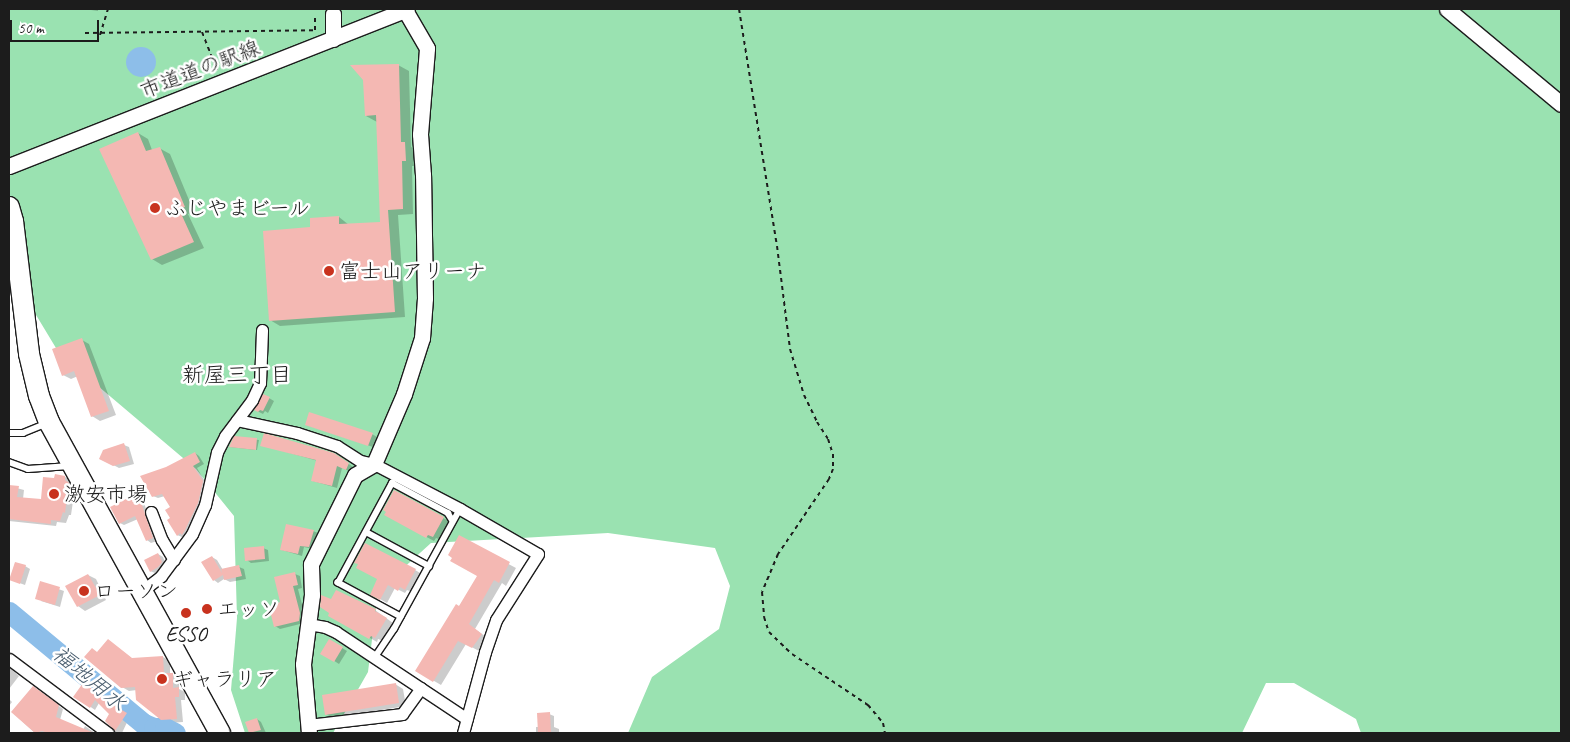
<!DOCTYPE html>
<meta charset="utf-8">
<style>
body{margin:0}
#map{position:relative;width:1570px;height:742px;overflow:hidden;background:#fff;font-family:Caveat,"Klee One",sans-serif}
div>[style]{position:absolute}
.green>*{inset:0;background:#9ae2b1}
.water>*{inset:0;background:#8dbee9}
.round{border-radius:50%}
.shadow>*{inset:0;background:#0003}
.river>*{height:21px;margin:-10.5px;padding:0 10.5px;transform-origin:10.5px;border-radius:10.5px;background:#8dbee9}
.building>*{inset:0;background:#f4b8b3}
.path>*{height:2px;margin-top:-1px;transform-origin:0;background:repeating-linear-gradient(90deg,#1c1c1c 0 4px,transparent 0 8px)}
.roads{filter:drop-shadow(1px 0 #1c1c1c) drop-shadow(-1px 0 #1c1c1c) drop-shadow(0 1px #1c1c1c) drop-shadow(0 -1px #1c1c1c)}
.lane>*{height:5.5px;margin:-2.75px;padding:0 2.75px;transform-origin:2.75px;border-radius:2.75px;background:#fff}
.street>*{height:11px;margin:-5.5px;padding:0 5.5px;transform-origin:5.5px;border-radius:5.5px;background:#fff}
.secondary>*{height:15px;margin:-7.5px;padding:0 7.5px;transform-origin:7.5px;border-radius:7.5px;background:#fff}
.highway>*{height:20px;margin:-10px;padding:0 10px;transform-origin:10px;border-radius:10px;background:#fff}
.dots>*{width:14px;height:14px;translate:-50% -50%;box-sizing:border-box;border:2px solid #fff;border-radius:50%}
span{translate:-50% -50%;white-space:nowrap;text-align:center;line-height:1.15;-webkit-text-stroke:5px #fff;paint-order:stroke}
.street-label{font-size:21px;color:#1c1c1c}
.poi-label{font-size:21px;color:#1c1c1c}
.left{translate:0 -50%;text-align:left}
.neighbourhood-label{font-size:22px;color:#1c1c1c}
.water-label{font-size:22px;color:#495d6e;font-style:italic}
.frame{position:absolute;inset:0;border:10px solid #1c1c1c;pointer-events:none}
.scale{position:absolute;left:10px;top:20px;width:89px;height:22px;box-sizing:border-box;border:2px solid #1c1c1c;border-top:0;padding-left:6px;font-size:15px;line-height:18px;white-space:nowrap;color:#1c1c1c;-webkit-text-stroke:4px #fff;paint-order:stroke}
</style>
<div id="map">
<div class="green">
<div style="clip-path:polygon(9px 9px,1561px 9px,1561px 733px,1361px 733px,1356px 719px,1294px 683px,1266px 683px,1242px 733px,628px 733px,652px 677px,719px 629px,730px 586px,715px 548px,608px 533px,431px 543px,378px 591px,368px 672px,333px 733px,245px 733px,231px 690px,237px 618px,234px 516px,196px 469px,59px 353px,27px 300px,9px 262px)"></div>
</div>
<div class="water">
<div class="round" style="left:126px;top:47px;width:30px;height:30px"></div>
</div>
<div class="shadow">
<div style="clip-path:polygon(84px 9px,98px 9px,98px 11px)"></div>
<div style="clip-path:polygon(398px 65px,409px 71px,411px 147px,415px 149px,415px 166px,412px 166px,413px 214px,398px 215px,405px 317px,280px 326px,270px 320px,311px 228px,339px 217px,349px 225px,381px 223px,377px 122px,366px 116px)"></div>
<div style="clip-path:polygon(138px 133px,148px 139px,152px 150px,159px 148px,170px 154px,194px 212px,188px 214px,204px 248px,162px 265px,152px 259px)"></div>
<div style="clip-path:polygon(82px 340px,89px 344px,116px 415px,100px 421px,92px 416px,78px 376px,71px 379px,63px 375px)"></div>
<div style="clip-path:polygon(269px 398px,274px 401px,268px 413px,265px 411px,263px 414px,255px 410px)"></div>
<div style="clip-path:polygon(307px 425px,372px 434px,377px 437px,373px 447px)"></div>
<div style="clip-path:polygon(235px 437px,259px 440px,257px 450px,230px 447px)"></div>
<div style="clip-path:polygon(124px 445px,129px 447px,134px 464px,119px 468px,100px 458px)"></div>
<div style="clip-path:polygon(262px 445px,339px 457px,353px 467px,351px 472px,342px 468px,337px 488px,313px 481px,318px 461px)"></div>
<div style="clip-path:polygon(195px 453px,199px 456px,204px 464px,197px 468px,207px 485px,190px 533px,182px 537px,177px 535px,172px 518px,171px 508px,165px 496px,158px 498px,153px 496px,167px 468px)"></div>
<div style="clip-path:polygon(65px 477px,71px 480px,75px 488px,71px 515px,69px 515px,66px 523px,57px 522px,56px 526px,9px 521px,9px 486px,24px 490px,23px 499px,42px 500px)"></div>
<div style="clip-path:polygon(138px 495px,142px 497px,157px 541px,151px 543px,147px 540px,138px 519px,124px 525px,120px 523px)"></div>
<div style="clip-path:polygon(386px 515px,443px 518px,451px 522px,441px 540px,436px 538px,434px 541px)"></div>
<div style="clip-path:polygon(313px 531px,318px 533px,313px 549px,304px 547px,302px 556px,282px 550px)"></div>
<div style="clip-path:polygon(459px 537px,516px 568px,506px 586px,502px 583px,475px 629px,489px 639px,479px 651px,466px 644px,441px 685px,417px 671px,479px 576px)"></div>
<div style="clip-path:polygon(263px 548px,268px 550px,269px 561px,251px 563px,247px 560px)"></div>
<div style="clip-path:polygon(158px 554px,163px 557px,166px 565px,155px 573px,150px 571px)"></div>
<div style="clip-path:polygon(212px 557px,217px 560px,223px 570px,239px 567px,244px 569px,246px 579px,230px 582px,224px 579px,218px 583px,214px 580px)"></div>
<div style="clip-path:polygon(25px 566px,30px 569px,25px 585px,11px 580px)"></div>
<div style="clip-path:polygon(415px 570px,422px 574px,412px 592px,407px 590px,405px 593px,395px 588px,387px 603px,371px 594px,379px 579px)"></div>
<div style="clip-path:polygon(295px 574px,300px 576px,302px 588px,298px 589px,305px 616px,304px 623px,280px 629px,275px 626px,281px 603px)"></div>
<div style="clip-path:polygon(88px 575px,96px 579px,106px 600px,85px 611px,78px 606px)"></div>
<div style="clip-path:polygon(41px 583px,64px 591px,60px 607px,41px 601px)"></div>
<div style="clip-path:polygon(331px 601px,375px 610px,393px 623px,383px 641px,378px 639px,377px 642px,329px 615px)"></div>
<div style="clip-path:polygon(108px 640px,134px 660px,163px 657px,170px 661px,170px 674px,179px 678px,179px 689px,185px 692px,185px 700px,181px 700px,183px 722px,169px 723px,162px 719px,137px 690px,129px 691px,122px 687px,98px 653px)"></div>
<div style="clip-path:polygon(329px 640px,347px 651px,339px 664px,322px 653px)"></div>
<div style="clip-path:polygon(9px 667px,19px 676px,9px 689px)"></div>
<div style="clip-path:polygon(395px 684px,403px 689px,406px 706px,333px 718px,326px 714px)"></div>
<div style="clip-path:polygon(87px 687px,130px 716px,122px 733px,116px 733px,111px 714px,99px 703px,95px 710px,75px 696px)"></div>
<div style="clip-path:polygon(38px 691px,63px 709px,60px 720px,83px 730px,85px 726px,95px 733px,35px 733px,12px 712px)"></div>
<div style="clip-path:polygon(9px 699px,12px 702px,9px 706px)"></div>
<div style="clip-path:polygon(549px 714px,554px 716px,554px 727px,559px 729px,559px 733px,536px 733px,536px 727px,539px 727px)"></div>
<div style="clip-path:polygon(257px 719px,261px 722px,266px 733px,250px 733px,246px 723px)"></div>
</div>
<div class="river">
<div style="left:9px;top:612px;width:175px;rotate:39.7deg"></div>
<div style="left:144px;top:724px;width:11px;rotate:22deg"></div>
<div style="left:154px;top:728px;width:11px"></div>
<div style="left:165px;top:728px;width:11px;rotate:27deg"></div>
</div>
<div class="building">
<div style="clip-path:polygon(399px 64px,401px 142px,405px 142px,406px 161px,402px 161px,403px 209px,388px 210px,395px 312px,269px 321px,263px 231px,310px 227px,310px 218px,339px 216px,339px 224px,380px 222px,376px 115px,365px 116px,363px 80px,350px 65px)"></div>
<div style="clip-path:polygon(138px 132px,146px 151px,160px 147px,185px 207px,179px 209px,194px 242px,151px 260px,99px 149px)"></div>
<div style="clip-path:polygon(82px 338px,109px 411px,91px 417px,74px 371px,62px 376px,52px 349px)"></div>
<div style="clip-path:polygon(263px 394px,270px 397px,263px 411px,260px 410px,258px 412px,254px 410px)"></div>
<div style="clip-path:polygon(309px 412px,373px 433px,368px 446px,305px 425px)"></div>
<div style="clip-path:polygon(264px 433px,334px 453px,349px 463px,346px 470px,337px 466px,332px 486px,311px 481px,316px 460px,260px 446px)"></div>
<div style="clip-path:polygon(234px 436px,257px 438px,256px 450px,229px 447px)"></div>
<div style="clip-path:polygon(124px 443px,130px 461px,113px 466px,99px 459px,103px 450px)"></div>
<div style="clip-path:polygon(195px 452px,200px 462px,193px 466px,203px 481px,198px 503px,185px 530px,182px 535px,180px 533px,177px 536px,167px 520px,170px 518px,165px 510px,170px 507px,162px 494px,152px 497px,140px 476px,166px 467px)"></div>
<div style="clip-path:polygon(55px 474px,65px 476px,65px 480px,69px 483px,65px 513px,63px 512px,60px 521px,51px 520px,51px 524px,9px 519px,9px 485px,19px 486px,17px 497px,41px 499px,43px 477px,54px 478px)"></div>
<div style="clip-path:polygon(394px 490px,444px 517px,433px 537px,428px 535px,426px 538px,384px 515px,386px 512px,383px 510px)"></div>
<div style="clip-path:polygon(138px 493px,153px 538px,146px 541px,135px 516px,119px 524px,110px 507px)"></div>
<div style="clip-path:polygon(286px 524px,314px 530px,309px 547px,300px 546px,298px 554px,280px 550px)"></div>
<div style="clip-path:polygon(459px 535px,510px 562px,499px 583px,494px 580px,469px 624px,482px 634px,472px 648px,458px 641px,433px 682px,415px 671px,456px 604px,459px 606px,477px 576px,450px 561px,452px 558px,448px 555px)"></div>
<div style="clip-path:polygon(365px 543px,416px 569px,405px 590px,400px 587px,398px 591px,388px 585px,380px 600px,370px 595px,377px 579px,356px 568px,358px 564px,354px 563px)"></div>
<div style="clip-path:polygon(264px 546px,265px 559px,245px 561px,244px 548px)"></div>
<div style="clip-path:polygon(158px 553px,162px 562px,158px 567px,150px 572px,144px 560px)"></div>
<div style="clip-path:polygon(212px 556px,222px 573px,221px 569px,239px 565px,242px 576px,224px 580px,223px 575px,213px 581px,201px 562px)"></div>
<div style="clip-path:polygon(15px 562px,26px 565px,20px 584px,9px 580px)"></div>
<div style="clip-path:polygon(295px 572px,298px 585px,293px 586px,300px 613px,299px 621px,274px 627px,269px 607px,280px 602px,274px 577px)"></div>
<div style="clip-path:polygon(88px 574px,100px 595px,77px 607px,65px 586px)"></div>
<div style="clip-path:polygon(40px 581px,60px 587px,55px 605px,35px 599px)"></div>
<div style="clip-path:polygon(336px 590px,376px 609px,375px 611px,387px 618px,375px 638px,371px 636px,369px 639px,328px 616px,329px 613px,320px 607px,321px 595px,331px 599px)"></div>
<div style="clip-path:polygon(108px 639px,132px 658px,163px 656px,164px 673px,173px 673px,173px 688px,179px 687px,179px 697px,175px 697px,177px 719px,161px 720px,136px 700px,135px 687px,121px 688px,84px 657px,92px 648px,97px 652px)"></div>
<div style="clip-path:polygon(329px 639px,343px 647px,334px 662px,320px 654px)"></div>
<div style="clip-path:polygon(83px 683px,100px 694px,99px 696px,102px 695px,108px 702px,127px 713px,115px 731px,105px 721px,109px 714px,95px 700px,90px 708px,73px 697px)"></div>
<div style="clip-path:polygon(396px 683px,399px 703px,325px 715px,322px 695px)"></div>
<div style="clip-path:polygon(33px 686px,59px 705px,56px 717px,94px 733px,48px 733px,42px 731px,35px 733px,11px 712px)"></div>
<div style="clip-path:polygon(550px 712px,551px 733px,538px 733px,537px 713px)"></div>
<div style="clip-path:polygon(257px 718px,261px 730px,249px 733px,245px 722px)"></div>
</div>
<div class="path">
<div style="left:739px;top:9px;width:240px;rotate:80.9deg"></div>
<div style="left:777px;top:246px;width:104px;rotate:82.8deg"></div>
<div style="left:790px;top:349px;width:48px;rotate:73.1deg"></div>
<div style="left:804px;top:395px;width:30px;rotate:64deg"></div>
<div style="left:817px;top:422px;width:20px;rotate:57deg"></div>
<div style="left:828px;top:439px;width:16px;rotate:72deg"></div>
<div style="left:833px;top:454px;width:15px;rotate:90deg"></div>
<div style="left:833px;top:469px;width:11px;rotate:112deg"></div>
<div style="left:829px;top:479px;width:91px;rotate:124.2deg"></div>
<div style="left:778px;top:554px;width:41px;rotate:112.8deg"></div>
<div style="left:762px;top:592px;width:25px;rotate:85deg"></div>
<div style="left:764px;top:617px;width:16px;rotate:72deg"></div>
<div style="left:769px;top:632px;width:32px;rotate:44deg"></div>
<div style="left:792px;top:654px;width:92px;rotate:33.9deg"></div>
<div style="left:868px;top:705px;width:23px;rotate:50deg"></div>
<div style="left:883px;top:723px;width:10px;rotate:79deg"></div>
<div style="left:202px;top:32px;width:41px;rotate:68.5deg"></div>
<div style="left:85px;top:33px;width:230px;rotate:-0.7deg"></div>
<div style="left:315px;top:30px;width:15px;rotate:-90deg"></div>
<div style="left:100px;top:35px;width:27px;rotate:-73deg"></div>
</div>
<div class="roads">
<div class="lane">
<div style="left:9px;top:433px;width:14px"></div>
<div style="left:23px;top:433px;width:24px;rotate:-22deg"></div>
<div style="left:9px;top:462px;width:20px;rotate:20deg"></div>
<div style="left:28px;top:469px;width:41px;rotate:-4.2deg"></div>
<div style="left:366px;top:532px;width:72px;rotate:28.4deg"></div>
<div style="left:401px;top:617px;width:72px;rotate:-151.6deg"></div>
<div style="left:338px;top:583px;width:114px;rotate:-61.6deg"></div>
<div style="left:392px;top:483px;width:64px;rotate:28.2deg"></div>
<div style="left:448px;top:513px;width:9px;rotate:58deg"></div>
<div style="left:375px;top:657px;width:34px;rotate:-56deg"></div>
<div style="left:394px;top:629px;width:137px;rotate:-61.2deg"></div>
</div>
<div class="street">
<div style="left:237px;top:420px;width:61px;rotate:12.2deg"></div>
<div style="left:297px;top:433px;width:42px;rotate:18deg"></div>
<div style="left:337px;top:446px;width:27px;rotate:33deg"></div>
<div style="left:360px;top:461px;width:14px;rotate:12deg"></div>
<div style="left:374px;top:464px;width:97px;rotate:27.6deg"></div>
<div style="left:460px;top:509px;width:90px;rotate:30deg"></div>
<div style="left:538px;top:554px;width:78px;rotate:122.5deg"></div>
<div style="left:496px;top:620px;width:34px;rotate:109deg"></div>
<div style="left:485px;top:652px;width:84px;rotate:105.2deg"></div>
<div style="left:151px;top:512px;width:30px;rotate:69deg"></div>
<div style="left:162px;top:540px;width:23px;rotate:59deg"></div>
<div style="left:142px;top:591px;width:24px;rotate:-38deg"></div>
<div style="left:161px;top:576px;width:52px;rotate:-53.6deg"></div>
<div style="left:192px;top:534px;width:32px;rotate:-66deg"></div>
<div style="left:205px;top:505px;width:54px;rotate:-77.2deg"></div>
<div style="left:217px;top:452px;width:18px;rotate:-63deg"></div>
<div style="left:225px;top:436px;width:45px;rotate:-53.1deg"></div>
<div style="left:252px;top:400px;width:19px;rotate:-65deg"></div>
<div style="left:260px;top:383px;width:53px;rotate:-87.8deg"></div>
<div style="left:308px;top:624px;width:17px;rotate:10deg"></div>
<div style="left:325px;top:627px;width:12px;rotate:24deg"></div>
<div style="left:336px;top:632px;width:157px;rotate:33.6deg"></div>
<div style="left:9px;top:659px;width:124px;rotate:36.8deg"></div>
<div style="left:308px;top:725px;width:95px;rotate:-6.7deg"></div>
<div style="left:402px;top:714px;width:32px;rotate:-54deg"></div>
</div>
<div class="secondary">
<div style="left:1447px;top:9px;width:148px;rotate:39.8deg"></div>
<div style="left:333px;top:14px;width:25px;rotate:90deg"></div>
<div style="left:9px;top:166px;width:426px;rotate:-21.5deg"></div>
<div style="left:309px;top:733px;width:69px;rotate:-95deg"></div>
<div style="left:303px;top:664px;width:70px;rotate:-82.6deg"></div>
<div style="left:312px;top:595px;width:31px;rotate:-92deg"></div>
<div style="left:311px;top:564px;width:99px;rotate:-63.7deg"></div>
<div style="left:355px;top:475px;width:22px;rotate:-30deg"></div>
<div style="left:374px;top:464px;width:76px;rotate:-66.8deg"></div>
<div style="left:404px;top:394px;width:59px;rotate:-72.2deg"></div>
<div style="left:422px;top:338px;width:40px;rotate:-85.7deg"></div>
<div style="left:425px;top:298px;width:123px;rotate:-90.9deg"></div>
<div style="left:423px;top:175px;width:41px;rotate:-94.2deg"></div>
<div style="left:420px;top:134px;width:86px;rotate:-85.3deg"></div>
<div style="left:427px;top:48px;width:44px;rotate:-120.1deg"></div>
<div style="left:405px;top:10px;width:2px;rotate:-27deg"></div>
</div>
<div class="highway">
<div style="left:9px;top:207px;width:15px;rotate:74deg"></div>
<div style="left:13px;top:221px;width:134px;rotate:83.1deg"></div>
<div style="left:29px;top:354px;width:43px;rotate:76.6deg"></div>
<div style="left:39px;top:396px;width:28px;rotate:69deg"></div>
<div style="left:49px;top:422px;width:355px;rotate:61.2deg"></div>
</div>
</div>
<div class="dots">
<div style="left:155px;top:208px;background:#c8321e"></div>
<div style="left:329px;top:271px;background:#c8321e"></div>
<div style="left:54px;top:494px;background:#c8321e"></div>
<div style="left:84px;top:591px;background:#c8321e"></div>
<div style="left:207px;top:609px;background:#c8321e"></div>
<div style="left:186px;top:613px;background:#c8321e"></div>
<div style="left:162px;top:679px;background:#c8321e"></div>
</div>
<div class="street-label">
<span style="left:200px;top:69px;rotate:-21deg">市道道の駅線</span>
</div>
<div class="poi-label">
<span class="left" style="left:165px;top:208px">ふじやまビール</span>
<span class="left" style="left:339px;top:271px">富士山アリーナ</span>
<span class="left" style="left:64px;top:494px">激安市場</span>
<span class="left" style="left:94px;top:591px">ローソン</span>
<span class="left" style="left:217px;top:609px">エッソ</span>
<span style="left:186px;top:634px">ESSO</span>
<span class="left" style="left:172px;top:679px">ギャラリア</span>
</div>
<div class="neighbourhood-label">
<span style="left:237px;top:376px">新屋三丁目</span>
</div>
<div class="water-label">
<span style="left:89px;top:679px;rotate:40deg">福地用水</span>
</div>
<div class="frame"></div>
<div class="scale">50 m</div>
</div>
